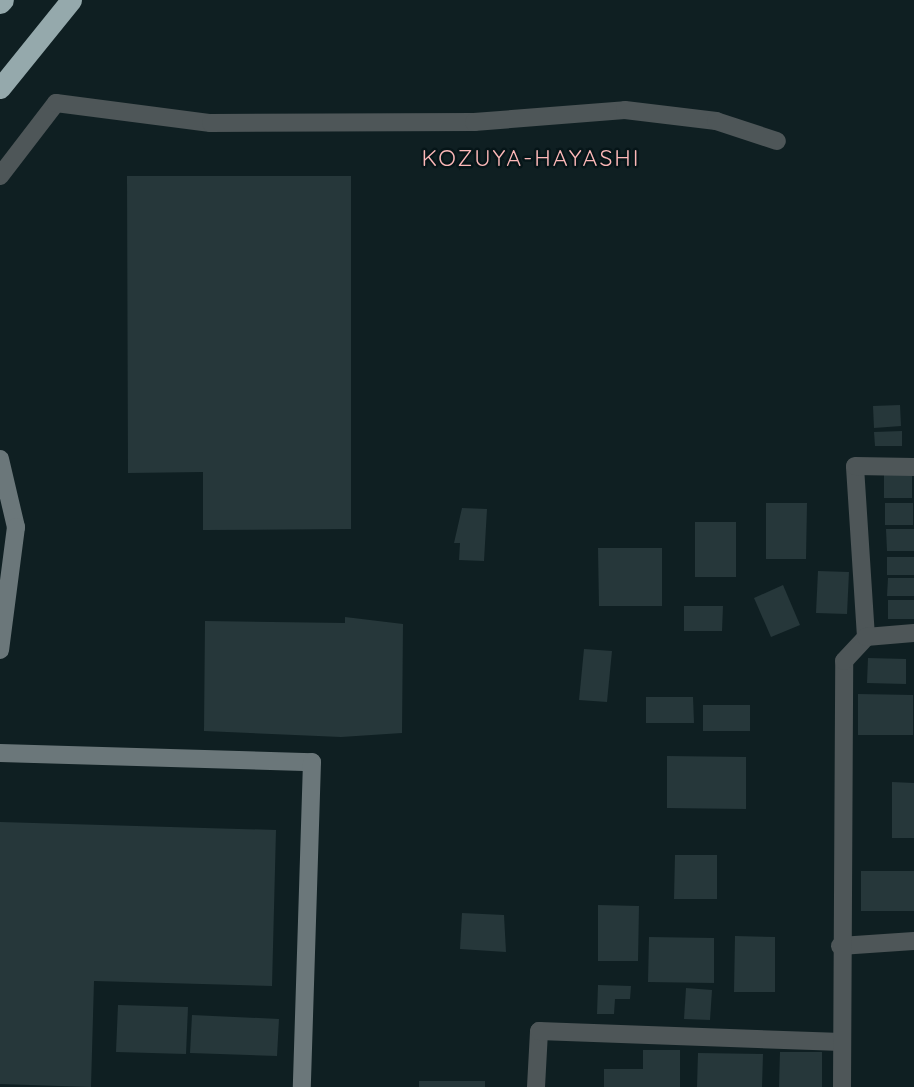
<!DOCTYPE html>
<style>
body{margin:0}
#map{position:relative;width:914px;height:1087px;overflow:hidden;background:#0f1f22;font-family:Quicksand,sans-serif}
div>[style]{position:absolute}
.building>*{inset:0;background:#26373a}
.street>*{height:18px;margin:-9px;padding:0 9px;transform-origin:9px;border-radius:9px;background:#4e5658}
.secondary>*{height:18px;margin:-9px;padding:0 9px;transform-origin:9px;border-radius:9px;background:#6b777a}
.highway>*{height:21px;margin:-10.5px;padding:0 10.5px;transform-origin:10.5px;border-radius:10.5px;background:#95a9ac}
span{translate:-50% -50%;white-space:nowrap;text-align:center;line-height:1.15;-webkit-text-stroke:5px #061518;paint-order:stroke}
.neighbourhood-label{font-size:23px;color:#fdb8b8;letter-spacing:2px}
</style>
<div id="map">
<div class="building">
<div style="clip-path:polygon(127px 176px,351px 176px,351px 529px,203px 530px,203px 472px,128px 473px)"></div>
<div style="clip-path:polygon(900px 405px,901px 426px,874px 428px,873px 406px)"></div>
<div style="clip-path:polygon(902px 431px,902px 446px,875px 446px,874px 432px)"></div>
<div style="clip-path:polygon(884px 475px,912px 475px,912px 498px,884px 498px)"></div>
<div style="clip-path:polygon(766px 503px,807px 503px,806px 559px,766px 559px)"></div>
<div style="clip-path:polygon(885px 503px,913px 503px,913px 525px,885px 525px)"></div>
<div style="clip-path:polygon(462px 508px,487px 509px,484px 561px,459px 560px,460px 543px,454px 543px)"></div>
<div style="clip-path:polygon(695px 522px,736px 522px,736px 577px,695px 577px)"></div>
<div style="clip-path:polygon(886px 529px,914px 529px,914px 551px,887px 551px)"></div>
<div style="clip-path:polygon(598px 548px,662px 548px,662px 606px,599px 606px)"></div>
<div style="clip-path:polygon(887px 557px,914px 557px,914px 575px,887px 575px)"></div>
<div style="clip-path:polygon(818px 571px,849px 572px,847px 614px,816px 613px)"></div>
<div style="clip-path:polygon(888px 578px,914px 578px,914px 596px,887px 596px)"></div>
<div style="clip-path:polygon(783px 585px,800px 625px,771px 637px,754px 598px)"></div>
<div style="clip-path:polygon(888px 600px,914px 600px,914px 619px,888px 619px)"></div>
<div style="clip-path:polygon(684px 606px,723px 606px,722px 631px,684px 631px)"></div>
<div style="clip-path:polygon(345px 617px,403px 624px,402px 733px,341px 737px,204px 731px,205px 621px,345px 623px)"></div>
<div style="clip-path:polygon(584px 649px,612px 651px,607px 702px,579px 700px)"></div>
<div style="clip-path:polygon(868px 658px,906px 659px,906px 684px,867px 683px)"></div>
<div style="clip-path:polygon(858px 694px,913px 695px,913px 735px,858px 735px)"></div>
<div style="clip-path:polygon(646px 697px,693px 697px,694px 723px,646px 723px)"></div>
<div style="clip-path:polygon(703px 705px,750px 705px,750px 731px,703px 731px)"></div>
<div style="clip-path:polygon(667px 756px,746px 757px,746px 809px,667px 808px)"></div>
<div style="clip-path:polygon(892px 782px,914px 783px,914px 838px,892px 838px)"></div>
<div style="clip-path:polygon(0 822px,276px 830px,272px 986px,94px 981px,91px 1087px,0 1084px)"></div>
<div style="clip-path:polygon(675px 855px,717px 855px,717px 899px,674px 899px)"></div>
<div style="clip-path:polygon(861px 871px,914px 871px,914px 911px,861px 911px)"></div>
<div style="clip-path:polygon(598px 905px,639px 906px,638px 961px,598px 961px)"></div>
<div style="clip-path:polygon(462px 913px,504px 915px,506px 952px,460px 949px)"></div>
<div style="clip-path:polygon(735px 936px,775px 937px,775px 992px,734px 992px)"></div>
<div style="clip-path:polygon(649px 937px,714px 938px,714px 983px,648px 982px)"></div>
<div style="clip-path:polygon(598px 985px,631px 986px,630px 999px,615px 999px,614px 1014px,597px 1014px)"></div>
<div style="clip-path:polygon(686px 988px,712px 990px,710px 1020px,684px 1019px)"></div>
<div style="clip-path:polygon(118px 1005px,188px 1007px,186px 1054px,116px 1052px)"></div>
<div style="clip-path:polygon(192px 1015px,279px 1019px,277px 1056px,190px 1053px)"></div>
<div style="clip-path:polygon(643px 1050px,680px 1050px,680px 1087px,604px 1087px,604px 1069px,643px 1069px)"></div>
<div style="clip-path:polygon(780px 1052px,822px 1052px,822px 1087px,779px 1087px)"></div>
<div style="clip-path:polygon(698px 1053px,763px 1054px,762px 1087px,697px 1087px)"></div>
<div style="clip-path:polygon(419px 1081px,485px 1081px,485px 1087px,419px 1087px)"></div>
</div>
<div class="street">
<div style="left:0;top:176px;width:92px;rotate:-52.5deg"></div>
<div style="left:56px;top:103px;width:156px;rotate:7.4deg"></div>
<div style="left:211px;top:123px;width:263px;rotate:-0.2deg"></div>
<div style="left:474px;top:122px;width:151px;rotate:-4.5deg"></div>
<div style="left:625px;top:110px;width:92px;rotate:6.9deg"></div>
<div style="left:716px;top:121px;width:64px;rotate:18.2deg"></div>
<div style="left:866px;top:637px;width:171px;rotate:-93.7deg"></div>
<div style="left:855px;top:466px;width:59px;rotate:1deg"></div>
<div style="left:840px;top:946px;width:74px;rotate:-3.9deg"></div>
<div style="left:536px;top:1087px;width:56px;rotate:-86.9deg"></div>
<div style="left:539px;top:1031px;width:303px;rotate:2.1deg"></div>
<div style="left:842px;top:1087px;width:426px;rotate:-89.7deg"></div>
<div style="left:844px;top:661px;width:33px;rotate:-47deg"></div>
<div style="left:866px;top:637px;width:48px;rotate:-4.8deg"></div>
</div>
<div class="secondary">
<div style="left:0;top:459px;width:70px;rotate:76.8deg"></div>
<div style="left:16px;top:527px;width:124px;rotate:97.4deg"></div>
<div style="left:0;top:753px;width:312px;rotate:1.7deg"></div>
<div style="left:312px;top:762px;width:325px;rotate:91.8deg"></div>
</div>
<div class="highway">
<div style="left:0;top:3px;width:4px;rotate:-45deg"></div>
<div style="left:0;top:88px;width:113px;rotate:-51.1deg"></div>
</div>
<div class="neighbourhood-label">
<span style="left:531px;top:158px">KOZUYA-HAYASHI</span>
</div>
</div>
